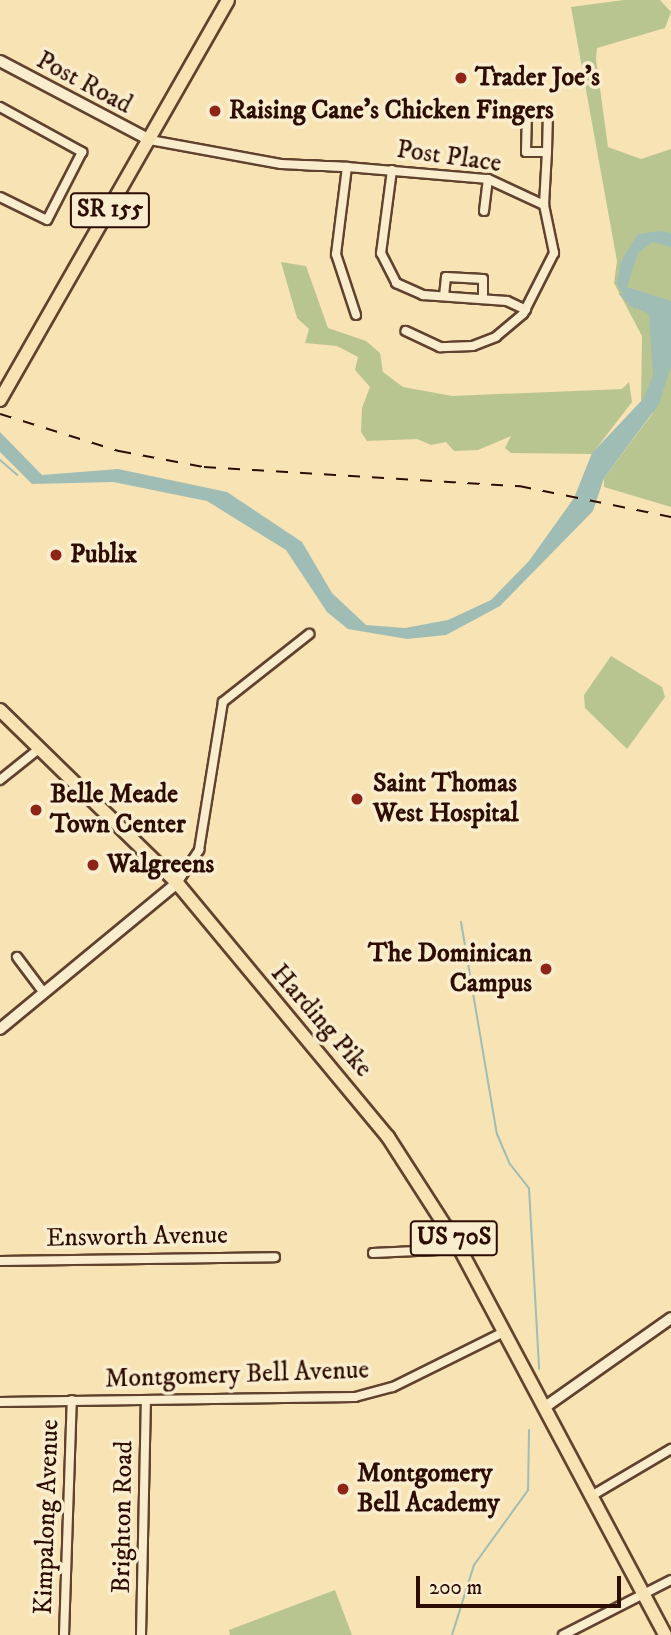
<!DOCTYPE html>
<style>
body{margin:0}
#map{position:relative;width:671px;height:1635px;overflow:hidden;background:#f8e3b4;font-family:"IM FELL DW Pica",serif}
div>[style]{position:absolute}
.green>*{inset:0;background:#b8c591}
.water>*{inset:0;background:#9fbdb4}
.stream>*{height:2px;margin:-1px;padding:0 1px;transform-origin:1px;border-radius:1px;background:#9fbdb4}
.roads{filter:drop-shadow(2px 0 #60422e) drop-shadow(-2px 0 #60422e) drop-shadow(0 2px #60422e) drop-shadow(0 -2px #60422e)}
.minor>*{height:8px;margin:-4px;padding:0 4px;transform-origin:4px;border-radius:4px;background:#faedce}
.tertiary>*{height:10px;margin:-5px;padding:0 5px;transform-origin:5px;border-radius:5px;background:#faedce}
.secondary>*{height:10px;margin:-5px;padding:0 5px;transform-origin:5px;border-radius:5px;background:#faedce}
.primary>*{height:12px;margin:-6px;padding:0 6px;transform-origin:6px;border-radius:6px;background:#f8e3b4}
.rail>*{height:2px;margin-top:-1px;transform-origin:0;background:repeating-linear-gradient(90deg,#2d0c02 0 12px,transparent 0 24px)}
.dots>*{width:19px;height:19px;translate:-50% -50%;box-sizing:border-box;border:4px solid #faedce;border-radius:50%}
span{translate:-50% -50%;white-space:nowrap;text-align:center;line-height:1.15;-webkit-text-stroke:7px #faedce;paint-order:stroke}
.shield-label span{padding:2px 5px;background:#faedce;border:2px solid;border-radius:5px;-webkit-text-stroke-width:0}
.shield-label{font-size:24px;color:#2d0c02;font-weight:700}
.poi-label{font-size:26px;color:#2d0c02;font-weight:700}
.left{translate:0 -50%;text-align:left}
.right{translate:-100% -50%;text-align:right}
.street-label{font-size:26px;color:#2d0c02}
.scale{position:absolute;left:416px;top:1576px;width:205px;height:32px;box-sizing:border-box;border:4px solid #2d0c02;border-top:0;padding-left:9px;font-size:21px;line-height:24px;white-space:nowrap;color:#2d0c02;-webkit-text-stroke:5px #faedce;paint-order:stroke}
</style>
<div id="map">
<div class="green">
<div style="clip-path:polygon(624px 0,660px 0,671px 12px,665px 28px,597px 48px,596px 59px,608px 147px,641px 159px,671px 149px,671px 507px,604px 487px,604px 478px,653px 413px,641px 401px,642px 336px,614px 283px,617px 261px,571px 7px)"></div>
<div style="clip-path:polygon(281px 262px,306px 266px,328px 328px,366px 341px,380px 353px,383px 372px,403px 387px,452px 396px,622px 389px,629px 382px,632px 402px,592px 454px,511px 453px,505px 448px,511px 436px,478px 450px,454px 451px,446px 442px,431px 445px,417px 439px,367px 441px,361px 432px,362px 408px,370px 387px,355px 370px,358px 357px,337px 346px,305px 343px,309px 329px,297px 318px)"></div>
<div style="clip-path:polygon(611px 656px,662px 687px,665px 697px,627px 749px,585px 708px,584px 695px)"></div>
<div style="clip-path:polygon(335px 1590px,352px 1635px,230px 1635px,229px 1630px)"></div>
</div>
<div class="water">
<div style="clip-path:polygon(661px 231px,671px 233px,671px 247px,652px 242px,638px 253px,627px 287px,671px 301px,671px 366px,659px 404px,604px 478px,593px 511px,500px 606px,446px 635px,407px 639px,348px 629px,327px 612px,286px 550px,207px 501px,113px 482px,32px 484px,0 452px,0 432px,42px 475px,118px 469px,227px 492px,302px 542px,332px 593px,366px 625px,405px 628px,448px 620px,491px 600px,529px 561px,574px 498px,592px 453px,644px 398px,653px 375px,649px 314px,629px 305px,617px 284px,621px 261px,638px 234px)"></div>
</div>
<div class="stream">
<div style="left:620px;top:294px;width:21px;rotate:43deg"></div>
<div style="left:0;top:460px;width:23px;rotate:41deg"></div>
<div style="left:461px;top:922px;width:215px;rotate:80.4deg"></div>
<div style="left:497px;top:1134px;width:33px;rotate:67deg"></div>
<div style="left:510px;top:1164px;width:31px;rotate:52deg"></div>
<div style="left:529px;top:1188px;width:181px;rotate:86.8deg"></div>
<div style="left:452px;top:1635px;width:73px;rotate:-72.6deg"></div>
<div style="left:474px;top:1565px;width:92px;rotate:-54.2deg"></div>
<div style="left:528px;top:1490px;width:60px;rotate:-89deg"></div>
</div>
<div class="roads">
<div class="minor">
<div style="left:0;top:107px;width:94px;rotate:28.8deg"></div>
<div style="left:82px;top:152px;width:76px;rotate:117.2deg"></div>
<div style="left:47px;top:220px;width:52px;rotate:-153.9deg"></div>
<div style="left:150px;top:140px;width:133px;rotate:10.4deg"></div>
<div style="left:281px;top:164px;width:66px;rotate:2.6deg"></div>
<div style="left:347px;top:167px;width:47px;rotate:-177.6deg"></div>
<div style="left:392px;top:170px;width:84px;rotate:97.5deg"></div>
<div style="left:381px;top:253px;width:34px;rotate:63deg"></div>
<div style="left:396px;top:283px;width:30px;rotate:24deg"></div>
<div style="left:423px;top:295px;width:84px;rotate:4.1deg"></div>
<div style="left:507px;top:301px;width:21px;rotate:25deg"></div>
<div style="left:544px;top:205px;width:53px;rotate:-86.8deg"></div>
<div style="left:547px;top:152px;width:41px;rotate:-88.6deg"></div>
<div style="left:548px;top:111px;width:21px;rotate:180deg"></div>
<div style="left:527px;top:111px;width:41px;rotate:91.4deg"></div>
<div style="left:526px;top:152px;width:21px"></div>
<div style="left:484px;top:211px;width:32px;rotate:-83deg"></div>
<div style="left:444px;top:296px;width:19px;rotate:-84deg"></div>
<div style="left:446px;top:277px;width:37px;rotate:3deg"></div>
<div style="left:483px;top:279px;width:20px;rotate:90deg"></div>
<div style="left:356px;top:315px;width:64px;rotate:-108.2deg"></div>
<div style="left:336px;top:254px;width:88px;rotate:-82.8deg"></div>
<div style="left:347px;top:167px;width:142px;rotate:4.9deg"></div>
<div style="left:488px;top:179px;width:62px;rotate:24.9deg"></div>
<div style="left:544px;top:205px;width:49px;rotate:78.2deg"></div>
<div style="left:554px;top:253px;width:68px;rotate:116.9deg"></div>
<div style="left:523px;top:314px;width:35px;rotate:140deg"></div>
<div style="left:496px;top:337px;width:25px;rotate:159deg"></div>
<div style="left:473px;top:346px;width:33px;rotate:178deg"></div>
<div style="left:440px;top:347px;width:38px;rotate:-155deg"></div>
<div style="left:0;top:780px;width:51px;rotate:-38.7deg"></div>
<div style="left:177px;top:883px;width:40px;rotate:-56deg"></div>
<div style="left:199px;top:850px;width:150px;rotate:-80.8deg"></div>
<div style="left:223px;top:702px;width:110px;rotate:-38.3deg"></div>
<div style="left:17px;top:957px;width:45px;rotate:53.1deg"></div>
<div style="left:373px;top:1253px;width:87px;rotate:-2.6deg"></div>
<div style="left:0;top:1261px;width:275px;rotate:-0.8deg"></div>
<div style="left:0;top:1402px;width:355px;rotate:-0.8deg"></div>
<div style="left:355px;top:1397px;width:39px;rotate:-15deg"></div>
<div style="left:393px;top:1387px;width:124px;rotate:-26.4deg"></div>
<div style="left:593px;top:1495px;width:91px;rotate:-30.5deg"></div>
<div style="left:64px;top:1635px;width:235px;rotate:-88.1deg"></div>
<div style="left:141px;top:1635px;width:235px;rotate:-88.8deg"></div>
<div style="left:563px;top:1635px;width:121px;rotate:-27deg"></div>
</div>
<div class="tertiary">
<div style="left:0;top:61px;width:170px;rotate:27.8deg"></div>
<div style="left:545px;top:1407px;width:154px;rotate:-35.2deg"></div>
</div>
<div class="secondary">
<div style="left:0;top:1029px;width:229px;rotate:-39.5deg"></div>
</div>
<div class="primary">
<div style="left:0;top:400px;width:460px;rotate:-60.3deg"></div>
<div style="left:0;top:710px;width:248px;rotate:44.3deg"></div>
<div style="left:177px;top:883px;width:330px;rotate:50.3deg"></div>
<div style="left:388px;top:1137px;width:133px;rotate:57.3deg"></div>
<div style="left:460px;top:1249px;width:437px;rotate:62deg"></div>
</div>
</div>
<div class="rail">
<div style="left:0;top:414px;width:125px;rotate:17.3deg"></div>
<div style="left:119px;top:451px;width:86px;rotate:10.7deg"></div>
<div style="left:204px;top:467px;width:316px;rotate:3.5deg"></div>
<div style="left:519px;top:486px;width:155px;rotate:11.5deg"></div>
</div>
<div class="dots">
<div style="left:461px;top:78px;background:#8f2418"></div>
<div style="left:215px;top:111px;background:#8f2418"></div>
<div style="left:56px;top:555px;background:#8f2418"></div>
<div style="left:357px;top:799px;background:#8f2418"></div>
<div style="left:36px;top:810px;background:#8f2418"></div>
<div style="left:93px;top:865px;background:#8f2418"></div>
<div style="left:546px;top:969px;background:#8f2418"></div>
<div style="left:343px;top:1489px;background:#8f2418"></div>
</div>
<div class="shield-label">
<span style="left:110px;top:210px">SR 155</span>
<span style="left:454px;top:1238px">US 70S</span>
</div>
<div class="poi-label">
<span class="left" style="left:475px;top:78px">Trader Joe's</span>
<span class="left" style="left:229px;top:111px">Raising Cane's Chicken Fingers</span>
<span class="left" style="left:70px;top:555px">Publix</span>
<span class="left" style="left:373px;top:799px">Saint Thomas<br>West Hospital</span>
<span class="left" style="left:50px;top:810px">Belle Meade<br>Town Center</span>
<span class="left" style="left:107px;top:865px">Walgreens</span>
<span class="right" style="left:532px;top:969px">The Dominican<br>Campus</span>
<span class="left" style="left:357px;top:1489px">Montgomery<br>Bell Academy</span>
</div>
<div class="street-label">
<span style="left:84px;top:83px;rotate:28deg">Post Road</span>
<span style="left:449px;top:157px;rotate:8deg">Post Place</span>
<span style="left:321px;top:1021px;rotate:49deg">Harding Pike</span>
<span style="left:137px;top:1237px;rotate:-1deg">Ensworth Avenue</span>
<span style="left:237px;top:1375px;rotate:-2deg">Montgomery Bell Avenue</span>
<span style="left:47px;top:1517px;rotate:-88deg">Kimpalong Avenue</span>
<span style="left:123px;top:1517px;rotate:-89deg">Brighton Road</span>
</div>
<div class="scale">200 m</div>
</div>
